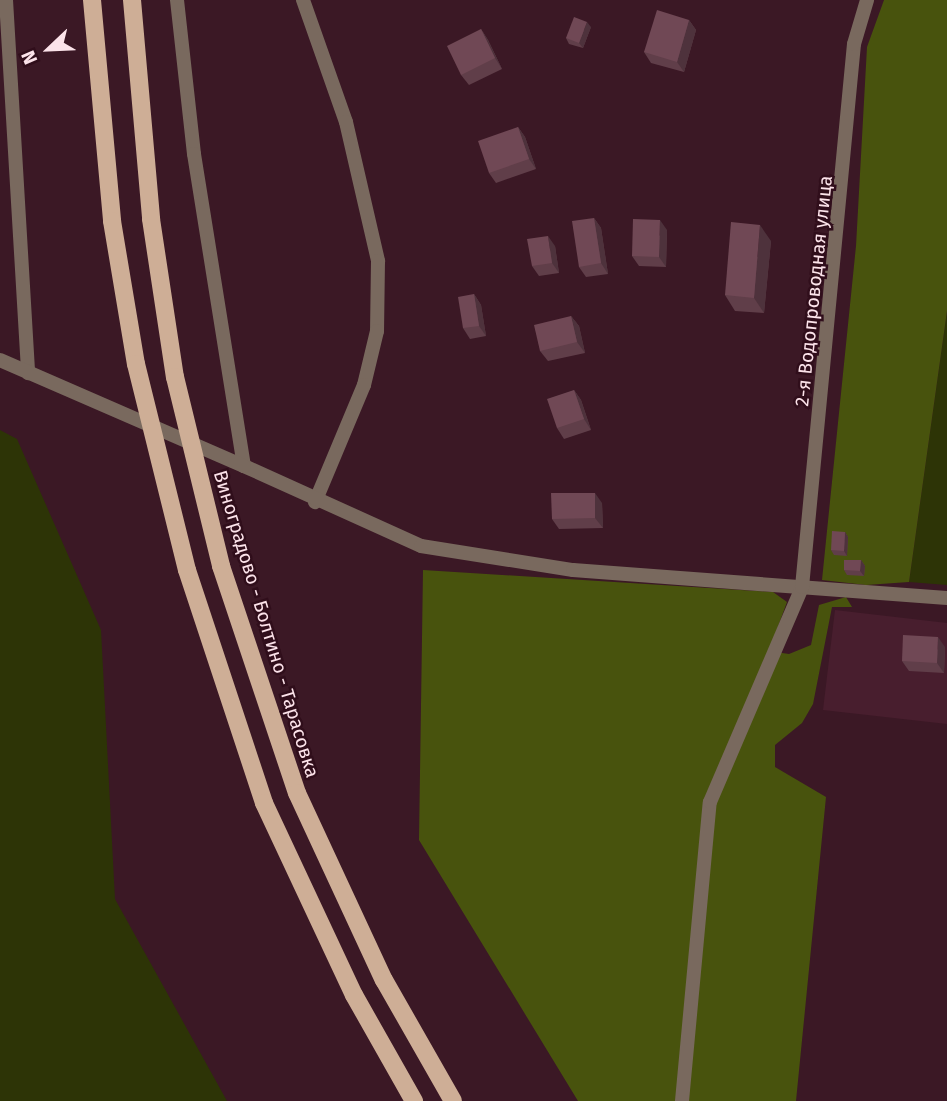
<!DOCTYPE html>
<meta charset="utf-8">
<style>
body{margin:0}
#map{position:relative;width:947px;height:1101px;overflow:hidden;background:#3b1825;font-family:"Fira Sans",sans-serif}
div>[style]{position:absolute}
.built>*{inset:0;background:#481e2e}
.green>*{inset:0;background:#2d3406}
.forest>*{inset:0;background:#48530d}
.minor>*{height:14px;margin:-7px;padding:0 7px;transform-origin:7px;border-radius:7px;background:#79695e}
.tertiary>*{height:14px;margin:-7px;padding:0 7px;transform-origin:7px;border-radius:7px;background:#79695e}
.primary>*{height:18px;margin:-9px;padding:0 9px;transform-origin:9px;border-radius:9px;background:#ceae96}
.primary-bridge>*{height:18px;margin:-9px;padding:0 9px;transform-origin:9px;border-radius:9px;background:#ceae96}
.wall>*{inset:0;background:#603e49}
.shaded-wall>*{inset:0;background:#4e323c}
.building>*{inset:0;background:#704855}
span{translate:-50% -50%;white-space:nowrap;text-align:center;line-height:1.15;-webkit-text-stroke:5px #300e1b;paint-order:stroke}
.street-label{font-size:19px;color:#fce3ea}
.north{position:absolute;left:14px;top:14px;width:70px;height:70px;-webkit-text-stroke:5px #300e1b;paint-order:stroke;rotate:247deg;font-size:19px;font-weight:700;line-height:28px;text-align:center;color:#fce3ea}
.north::after{content:'';display:block;margin:auto;width:24px;height:32px;background:#fce3ea;clip-path:polygon(50% 0,100% 100%,50% 72%,0 100%)}
</style>
<div id="map">
<div class="built">
<div style="clip-path:polygon(835px 610px,947px 623px,947px 724px,823px 710px)"></div>
</div>
<div class="green">
<div style="clip-path:polygon(947px 311px,947px 585px,909px 582px)"></div>
<div style="clip-path:polygon(0 430px,17px 439px,101px 630px,115px 899px,227px 1101px,0 1101px)"></div>
</div>
<div class="forest">
<div style="clip-path:polygon(884px 0,947px 0,947px 311px,909px 582px,866px 585px,822px 580px,856px 246px,867px 47px)"></div>
<div style="clip-path:polygon(423px 570px,773px 592px,787px 602px,769px 651px,789px 654px,811px 645px,819px 605px,846px 597px,852px 607px,832px 607px,813px 704px,802px 723px,775px 745px,775px 767px,826px 797px,796px 1101px,578px 1101px,419px 840px)"></div>
</div>
<div class="minor">
<div style="left:303px;top:0;width:129px;rotate:70.6deg"></div>
<div style="left:346px;top:122px;width:143px;rotate:77deg"></div>
<div style="left:378px;top:261px;width:70px;rotate:90.8deg"></div>
<div style="left:377px;top:331px;width:56px;rotate:103.5deg"></div>
<div style="left:364px;top:385px;width:127px;rotate:112.7deg"></div>
<div style="left:244px;top:466px;width:194px;rotate:24.3deg"></div>
<div style="left:421px;top:546px;width:154px;rotate:9deg"></div>
<div style="left:573px;top:570px;width:375px;rotate:4.3deg"></div>
<div style="left:682px;top:1101px;width:300px;rotate:-84.7deg"></div>
<div style="left:710px;top:802px;width:234px;rotate:-66.8deg"></div>
<div style="left:802px;top:587px;width:545px;rotate:-84.53deg"></div>
<div style="left:854px;top:44px;width:46px;rotate:-73.5deg"></div>
</div>
<div class="tertiary">
<div style="left:6px;top:0;width:374px;rotate:86.6deg"></div>
<div style="left:177px;top:0;width:155px;rotate:83.7deg"></div>
<div style="left:194px;top:154px;width:316px;rotate:80.9deg"></div>
<div style="left:0;top:360px;width:266px;rotate:23.5deg"></div>
</div>
<div class="primary">
<div style="left:92px;top:0;width:222px;rotate:84.8deg"></div>
<div style="left:112px;top:221px;width:145px;rotate:80.5deg"></div>
<div style="left:132px;top:0;width:220px;rotate:85deg"></div>
<div style="left:151px;top:219px;width:160px;rotate:81.4deg"></div>
<div style="left:221px;top:566px;width:239px;rotate:71.5deg"></div>
<div style="left:297px;top:793px;width:206px;rotate:65.1deg"></div>
<div style="left:384px;top:980px;width:139px;rotate:60.3deg"></div>
<div style="left:187px;top:570px;width:245px;rotate:71.7deg"></div>
<div style="left:264px;top:803px;width:212px;rotate:64.9deg"></div>
<div style="left:354px;top:995px;width:122px;rotate:60.5deg"></div>
</div>
<div class="primary-bridge">
<div style="left:136px;top:364px;width:212px;rotate:76.1deg"></div>
<div style="left:175px;top:377px;width:195px;rotate:76.3deg"></div>
</div>
<div class="wall">
<div style="clip-path:polygon(689px 20px,696px 30px,684px 72px,651px 63px,644px 52px)"></div>
<div style="clip-path:polygon(591px 27px,583px 48px,569px 44px,566px 38px)"></div>
<div style="clip-path:polygon(481px 29px,488px 40px,502px 69px,469px 85px,461px 75px)"></div>
<div style="clip-path:polygon(518px 127px,525px 137px,536px 169px,496px 183px,489px 173px)"></div>
<div style="clip-path:polygon(594px 218px,601px 228px,608px 274px,586px 277px,579px 267px)"></div>
<div style="clip-path:polygon(667px 230px,666px 267px,639px 266px,632px 256px)"></div>
<div style="clip-path:polygon(771px 241px,764px 313px,735px 311px,725px 295px)"></div>
<div style="clip-path:polygon(555px 246px,559px 273px,539px 276px,532px 266px)"></div>
<div style="clip-path:polygon(474px 294px,481px 305px,486px 336px,470px 339px,463px 328px)"></div>
<div style="clip-path:polygon(571px 316px,579px 326px,585px 353px,548px 361px,540px 351px)"></div>
<div style="clip-path:polygon(574px 390px,581px 400px,591px 430px,564px 439px,557px 428px)"></div>
<div style="clip-path:polygon(602px 503px,603px 528px,559px 529px,552px 519px)"></div>
<div style="clip-path:polygon(845px 532px,848px 537px,847px 556px,834px 555px,831px 550px)"></div>
<div style="clip-path:polygon(861px 560px,865px 566px,864px 576px,847px 575px,844px 570px)"></div>
<div style="clip-path:polygon(945px 647px,944px 673px,909px 671px,902px 661px)"></div>
</div>
<div class="shaded-wall">
<div style="clip-path:polygon(689px 20px,696px 30px,684px 72px,677px 62px)"></div>
<div style="clip-path:polygon(587px 22px,591px 27px,583px 48px,579px 43px)"></div>
<div style="clip-path:polygon(481px 29px,488px 40px,502px 69px,495px 58px)"></div>
<div style="clip-path:polygon(518px 127px,525px 137px,536px 169px,529px 159px)"></div>
<div style="clip-path:polygon(594px 218px,601px 228px,608px 274px,601px 263px)"></div>
<div style="clip-path:polygon(660px 220px,667px 230px,666px 267px,659px 257px)"></div>
<div style="clip-path:polygon(760px 225px,771px 241px,764px 313px,754px 298px)"></div>
<div style="clip-path:polygon(548px 236px,555px 246px,559px 273px,552px 263px)"></div>
<div style="clip-path:polygon(474px 294px,481px 305px,486px 336px,479px 326px)"></div>
<div style="clip-path:polygon(571px 316px,579px 326px,585px 353px,577px 342px)"></div>
<div style="clip-path:polygon(574px 390px,581px 400px,591px 430px,584px 419px)"></div>
<div style="clip-path:polygon(595px 493px,602px 503px,603px 528px,595px 518px)"></div>
<div style="clip-path:polygon(845px 532px,848px 537px,847px 556px,844px 551px)"></div>
<div style="clip-path:polygon(861px 560px,865px 566px,864px 576px,860px 571px)"></div>
<div style="clip-path:polygon(938px 637px,945px 647px,944px 673px,937px 663px)"></div>
</div>
<div class="building">
<div style="clip-path:polygon(657px 10px,689px 20px,677px 62px,644px 52px)"></div>
<div style="clip-path:polygon(574px 17px,587px 22px,579px 43px,566px 38px)"></div>
<div style="clip-path:polygon(481px 29px,495px 58px,461px 75px,447px 46px)"></div>
<div style="clip-path:polygon(518px 127px,529px 159px,489px 173px,478px 141px)"></div>
<div style="clip-path:polygon(594px 218px,601px 263px,579px 267px,572px 221px)"></div>
<div style="clip-path:polygon(633px 219px,660px 220px,659px 257px,632px 256px)"></div>
<div style="clip-path:polygon(731px 222px,760px 225px,754px 298px,725px 295px)"></div>
<div style="clip-path:polygon(548px 236px,552px 263px,532px 266px,527px 239px)"></div>
<div style="clip-path:polygon(474px 294px,479px 326px,463px 328px,458px 297px)"></div>
<div style="clip-path:polygon(571px 316px,577px 342px,540px 351px,534px 325px)"></div>
<div style="clip-path:polygon(574px 390px,584px 419px,557px 428px,547px 399px)"></div>
<div style="clip-path:polygon(551px 493px,595px 493px,595px 518px,552px 519px)"></div>
<div style="clip-path:polygon(832px 531px,845px 532px,844px 551px,831px 550px)"></div>
<div style="clip-path:polygon(844px 560px,861px 560px,860px 571px,844px 570px)"></div>
<div style="clip-path:polygon(903px 635px,938px 637px,937px 663px,902px 661px)"></div>
</div>
<div class="street-label">
<span style="left:814px;top:291px;rotate:-84deg">2-я Водопроводная улица</span>
<span style="left:266px;top:624px;rotate:73deg">Виноградово - Болтино - Тарасовка</span>
</div>
<div class="north">N</div>
</div>
